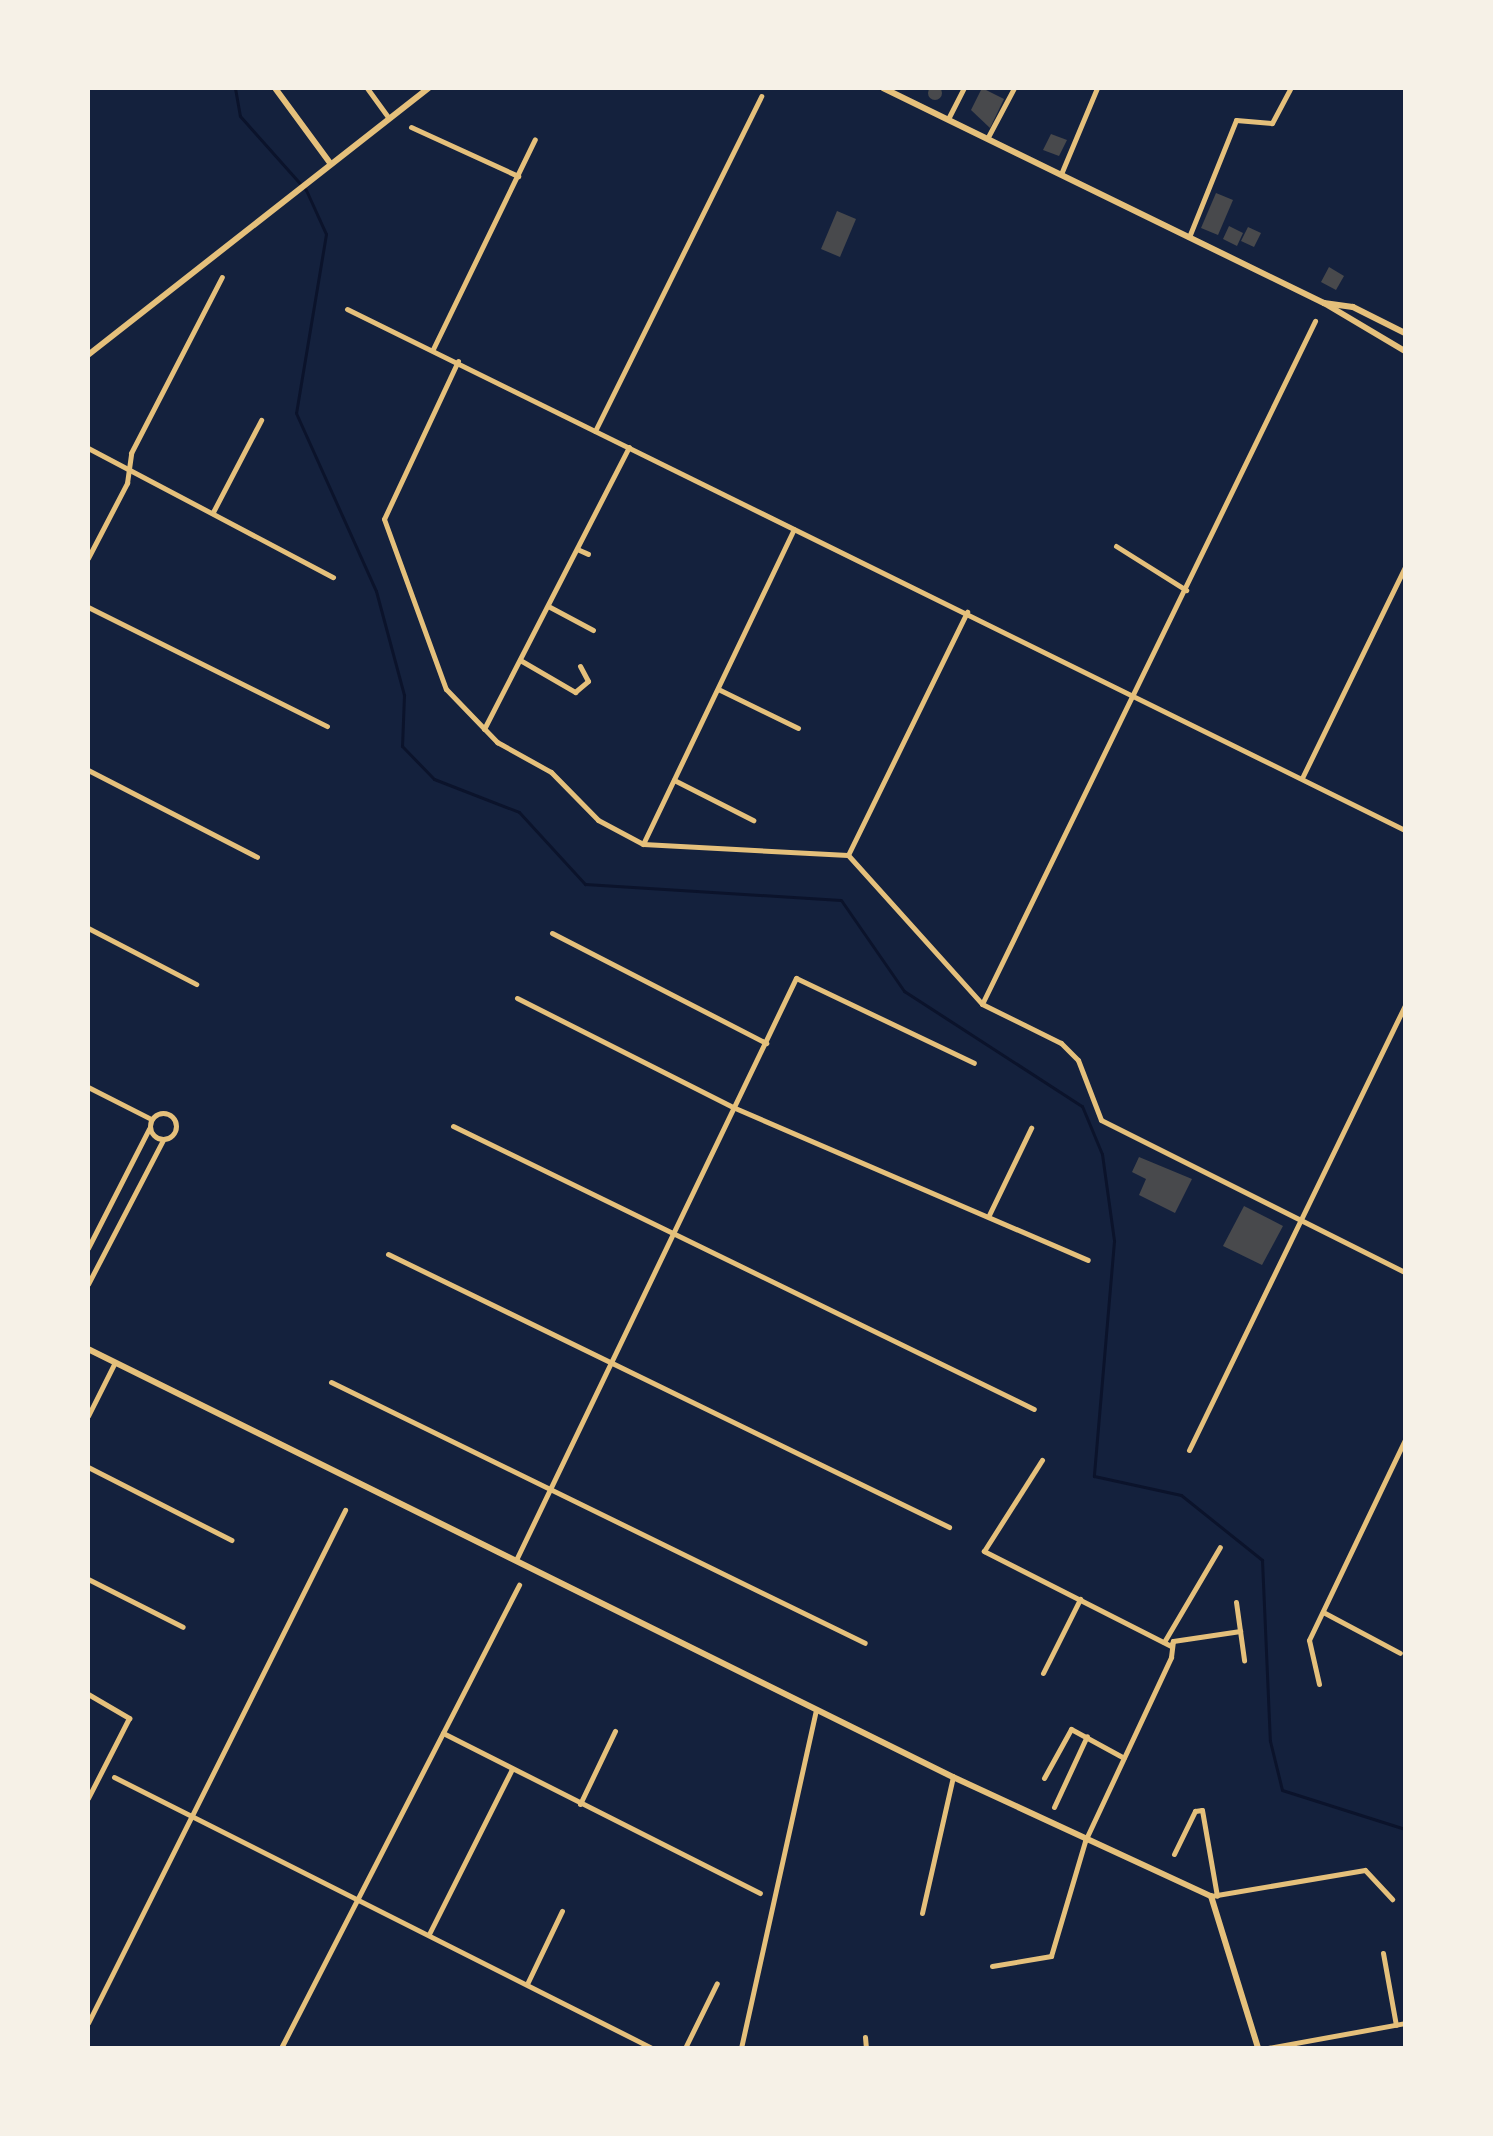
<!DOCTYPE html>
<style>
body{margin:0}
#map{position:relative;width:1493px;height:2136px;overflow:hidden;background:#14213d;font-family:"Nunito Sans",sans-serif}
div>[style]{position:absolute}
.stream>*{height:3px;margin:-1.5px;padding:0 1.5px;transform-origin:1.5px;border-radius:1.5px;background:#0b132b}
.building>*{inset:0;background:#48494c}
.round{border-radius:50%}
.minor>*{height:5px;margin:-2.5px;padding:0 2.5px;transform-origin:2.5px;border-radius:2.5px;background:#e5c07b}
.minor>.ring{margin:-2.5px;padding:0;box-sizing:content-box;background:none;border:5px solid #e5c07b;border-radius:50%}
.tertiary>*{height:6px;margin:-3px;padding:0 3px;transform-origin:3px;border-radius:3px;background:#e5c07b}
span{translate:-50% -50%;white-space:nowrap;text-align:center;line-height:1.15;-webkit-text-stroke:6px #f6f1e7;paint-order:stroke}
.frame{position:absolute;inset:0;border:90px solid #f6f1e7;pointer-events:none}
</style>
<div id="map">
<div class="stream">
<div style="left:235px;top:88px;width:28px;rotate:80deg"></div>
<div style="left:240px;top:116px;width:99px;rotate:48.3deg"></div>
<div style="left:306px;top:190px;width:48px;rotate:65.6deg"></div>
<div style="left:326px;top:234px;width:181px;rotate:99.5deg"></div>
<div style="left:296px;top:413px;width:195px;rotate:65.8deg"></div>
<div style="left:376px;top:591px;width:108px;rotate:74.9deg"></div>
<div style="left:404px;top:695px;width:51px;rotate:92.2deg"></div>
<div style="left:402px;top:746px;width:46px;rotate:45.9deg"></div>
<div style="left:434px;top:779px;width:91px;rotate:21.2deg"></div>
<div style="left:519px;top:812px;width:98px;rotate:47.5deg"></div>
<div style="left:585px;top:884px;width:256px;rotate:3.6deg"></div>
<div style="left:841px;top:900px;width:111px;rotate:55.3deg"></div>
<div style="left:904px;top:991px;width:212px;rotate:32.9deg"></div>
<div style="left:1082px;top:1106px;width:52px;rotate:67.4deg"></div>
<div style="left:1102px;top:1154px;width:88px;rotate:82.1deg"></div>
<div style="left:1114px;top:1241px;width:236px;rotate:94.9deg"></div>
<div style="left:1094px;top:1476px;width:89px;rotate:12.3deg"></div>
<div style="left:1181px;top:1495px;width:104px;rotate:38.7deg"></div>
<div style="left:1262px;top:1560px;width:181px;rotate:87.5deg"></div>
<div style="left:1270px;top:1741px;width:50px;rotate:76.2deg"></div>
<div style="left:1282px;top:1790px;width:129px;rotate:17.6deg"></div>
</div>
<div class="building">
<div class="round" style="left:928px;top:86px;width:14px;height:14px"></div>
<div style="clip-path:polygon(982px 88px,1004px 99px,990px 128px,971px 110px)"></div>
<div style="clip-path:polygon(1051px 134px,1067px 140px,1059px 156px,1043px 150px)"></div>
<div style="clip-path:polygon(1216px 193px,1233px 200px,1218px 235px,1201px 228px)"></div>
<div style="clip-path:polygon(837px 211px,856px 219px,840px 257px,821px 249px)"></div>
<div style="clip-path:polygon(1229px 226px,1243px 233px,1237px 246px,1223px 239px)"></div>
<div style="clip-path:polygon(1248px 227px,1261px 233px,1254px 247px,1241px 241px)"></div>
<div style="clip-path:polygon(1329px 267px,1344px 276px,1336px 290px,1321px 282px)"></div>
<div style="clip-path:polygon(1139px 1157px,1192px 1179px,1175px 1213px,1139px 1195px,1146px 1179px,1132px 1172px)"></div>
<div style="clip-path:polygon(1244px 1206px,1283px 1226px,1262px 1265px,1223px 1246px)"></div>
</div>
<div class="minor">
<div style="left:367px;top:88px;width:37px;rotate:54deg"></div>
<div style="left:949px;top:117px;width:33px;rotate:-63deg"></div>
<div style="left:411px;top:127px;width:118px;rotate:24.6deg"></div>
<div style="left:988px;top:137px;width:55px;rotate:-62deg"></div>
<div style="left:1061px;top:174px;width:93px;rotate:-67.3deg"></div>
<div style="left:1189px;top:237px;width:126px;rotate:-68.1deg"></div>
<div style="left:1236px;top:120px;width:36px;rotate:5deg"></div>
<div style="left:1272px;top:123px;width:40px;rotate:-62deg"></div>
<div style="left:347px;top:309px;width:1179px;rotate:26.22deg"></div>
<div style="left:433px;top:349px;width:233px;rotate:-64.1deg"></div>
<div style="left:458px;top:361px;width:174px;rotate:115.1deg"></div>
<div style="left:384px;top:519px;width:181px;rotate:70deg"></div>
<div style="left:446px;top:689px;width:74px;rotate:46.1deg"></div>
<div style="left:497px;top:742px;width:62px;rotate:29.1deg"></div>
<div style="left:551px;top:772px;width:67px;rotate:45.6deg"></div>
<div style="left:598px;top:820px;width:51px;rotate:28.1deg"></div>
<div style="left:643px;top:844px;width:205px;rotate:3.1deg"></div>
<div style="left:848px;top:855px;width:200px;rotate:48deg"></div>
<div style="left:982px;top:1004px;width:88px;rotate:26.3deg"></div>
<div style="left:1061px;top:1043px;width:24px;rotate:45deg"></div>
<div style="left:1078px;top:1060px;width:64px;rotate:69deg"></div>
<div style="left:1101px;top:1120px;width:340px;rotate:26.6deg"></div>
<div style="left:595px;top:431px;width:374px;rotate:-63.6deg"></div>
<div style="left:88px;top:448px;width:277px;rotate:27.8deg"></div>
<div style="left:213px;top:512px;width:104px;rotate:-62.4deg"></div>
<div style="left:1116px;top:546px;width:83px;rotate:32.2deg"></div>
<div style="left:577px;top:549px;width:12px;rotate:24deg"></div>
<div style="left:88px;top:558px;width:85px;rotate:-62.5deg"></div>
<div style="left:127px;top:483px;width:30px;rotate:-82deg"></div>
<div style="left:131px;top:453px;width:198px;rotate:-62.7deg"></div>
<div style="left:548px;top:606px;width:51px;rotate:28.1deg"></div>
<div style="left:88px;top:607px;width:267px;rotate:26.5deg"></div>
<div style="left:520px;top:660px;width:64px;rotate:30.2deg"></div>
<div style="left:575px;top:692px;width:17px;rotate:-40deg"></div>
<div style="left:588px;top:681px;width:17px;rotate:-118deg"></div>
<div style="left:718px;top:689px;width:89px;rotate:26deg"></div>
<div style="left:484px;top:729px;width:317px;rotate:-62.8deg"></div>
<div style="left:88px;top:770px;width:190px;rotate:27.2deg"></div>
<div style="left:1302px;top:778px;width:235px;rotate:-64deg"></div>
<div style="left:674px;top:780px;width:89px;rotate:26.9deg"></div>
<div style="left:643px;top:844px;width:349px;rotate:-64.4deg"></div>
<div style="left:848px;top:855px;width:271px;rotate:-63.9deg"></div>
<div style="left:88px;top:928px;width:122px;rotate:27.4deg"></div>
<div style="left:552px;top:933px;width:241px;rotate:27.2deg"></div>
<div style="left:517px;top:998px;width:244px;rotate:26.8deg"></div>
<div style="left:735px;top:1108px;width:384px;rotate:23.3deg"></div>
<div style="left:982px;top:1004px;width:760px;rotate:-64.01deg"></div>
<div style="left:88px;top:1087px;width:71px;rotate:26.9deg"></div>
<div class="ring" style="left:150px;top:1113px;width:21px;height:21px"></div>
<div style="left:453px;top:1126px;width:646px;rotate:25.97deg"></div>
<div style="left:989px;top:1215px;width:97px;rotate:-64.2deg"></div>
<div style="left:88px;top:1248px;width:134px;rotate:-62.9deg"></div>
<div style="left:388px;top:1254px;width:624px;rotate:25.95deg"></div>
<div style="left:88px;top:1284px;width:162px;rotate:-62.5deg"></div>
<div style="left:331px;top:1382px;width:594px;rotate:26.05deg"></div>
<div style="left:88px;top:1416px;width:60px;rotate:-63.4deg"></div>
<div style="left:1189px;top:1450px;width:495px;rotate:-64.1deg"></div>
<div style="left:88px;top:1467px;width:161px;rotate:27deg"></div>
<div style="left:516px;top:1560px;width:646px;rotate:-64.31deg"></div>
<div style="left:796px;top:978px;width:197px;rotate:25.5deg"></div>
<div style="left:88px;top:1579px;width:106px;rotate:26.8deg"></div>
<div style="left:1236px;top:1602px;width:59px;rotate:82.1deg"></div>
<div style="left:1323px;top:1612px;width:87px;rotate:28deg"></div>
<div style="left:1173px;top:1641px;width:68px;rotate:-8.5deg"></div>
<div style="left:1164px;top:1642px;width:110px;rotate:-59.5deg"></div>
<div style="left:1043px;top:1673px;width:83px;rotate:-63.4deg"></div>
<div style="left:1319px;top:1684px;width:45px;rotate:-102.8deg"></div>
<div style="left:1309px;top:1640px;width:222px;rotate:-64.4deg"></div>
<div style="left:88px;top:1694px;width:48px;rotate:30.3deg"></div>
<div style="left:129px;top:1718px;width:90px;rotate:117.1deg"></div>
<div style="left:443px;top:1733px;width:355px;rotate:26.8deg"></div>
<div style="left:114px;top:1777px;width:602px;rotate:26.74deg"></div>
<div style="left:1044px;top:1778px;width:56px;rotate:-61.1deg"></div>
<div style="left:1071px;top:1729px;width:60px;rotate:28.7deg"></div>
<div style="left:580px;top:1804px;width:81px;rotate:-64.4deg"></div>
<div style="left:1054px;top:1807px;width:78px;rotate:-65.1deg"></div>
<div style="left:1174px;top:1854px;width:48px;rotate:-64deg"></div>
<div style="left:1195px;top:1811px;width:7px;rotate:-8deg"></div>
<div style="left:1202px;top:1810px;width:87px;rotate:80.1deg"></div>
<div style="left:1211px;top:1896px;width:156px;rotate:-9.6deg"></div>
<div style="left:1365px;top:1870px;width:40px;rotate:47deg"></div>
<div style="left:922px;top:1913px;width:139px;rotate:-77.2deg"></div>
<div style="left:429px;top:1934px;width:185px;rotate:-63.3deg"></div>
<div style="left:1383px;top:1953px;width:73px;rotate:79.8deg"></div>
<div style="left:992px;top:1966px;width:60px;rotate:-9.6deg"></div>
<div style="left:1051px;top:1956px;width:120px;rotate:-73.5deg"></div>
<div style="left:1085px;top:1841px;width:203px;rotate:-64.9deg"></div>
<div style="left:1171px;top:1657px;width:16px;rotate:-83deg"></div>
<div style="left:1173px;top:1641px;width:5px;rotate:112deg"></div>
<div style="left:1171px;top:1646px;width:210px;rotate:-153.1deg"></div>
<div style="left:984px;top:1551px;width:108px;rotate:-57.5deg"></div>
<div style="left:527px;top:1984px;width:81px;rotate:-64.4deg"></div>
<div style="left:88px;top:2023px;width:574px;rotate:-63.39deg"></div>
<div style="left:865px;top:2037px;width:11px;rotate:85deg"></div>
<div style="left:281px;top:2048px;width:521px;rotate:-62.8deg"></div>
<div style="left:685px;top:2048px;width:72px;rotate:-63.8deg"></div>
<div style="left:741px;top:2048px;width:347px;rotate:-77.5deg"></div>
<div style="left:1268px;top:2048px;width:139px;rotate:-10.3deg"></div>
</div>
<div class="tertiary">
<div style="left:275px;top:88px;width:93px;rotate:53.7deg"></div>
<div style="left:883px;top:88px;width:491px;rotate:26deg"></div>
<div style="left:1324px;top:303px;width:94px;rotate:30.7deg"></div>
<div style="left:1324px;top:303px;width:29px;rotate:8deg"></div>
<div style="left:1353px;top:307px;width:58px;rotate:26.6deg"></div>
<div style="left:88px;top:355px;width:433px;rotate:-38.1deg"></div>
<div style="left:88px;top:1349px;width:965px;rotate:26.33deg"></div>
<div style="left:953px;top:1777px;width:284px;rotate:24.8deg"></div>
<div style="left:1211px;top:1896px;width:159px;rotate:72.8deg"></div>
</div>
<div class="frame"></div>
</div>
